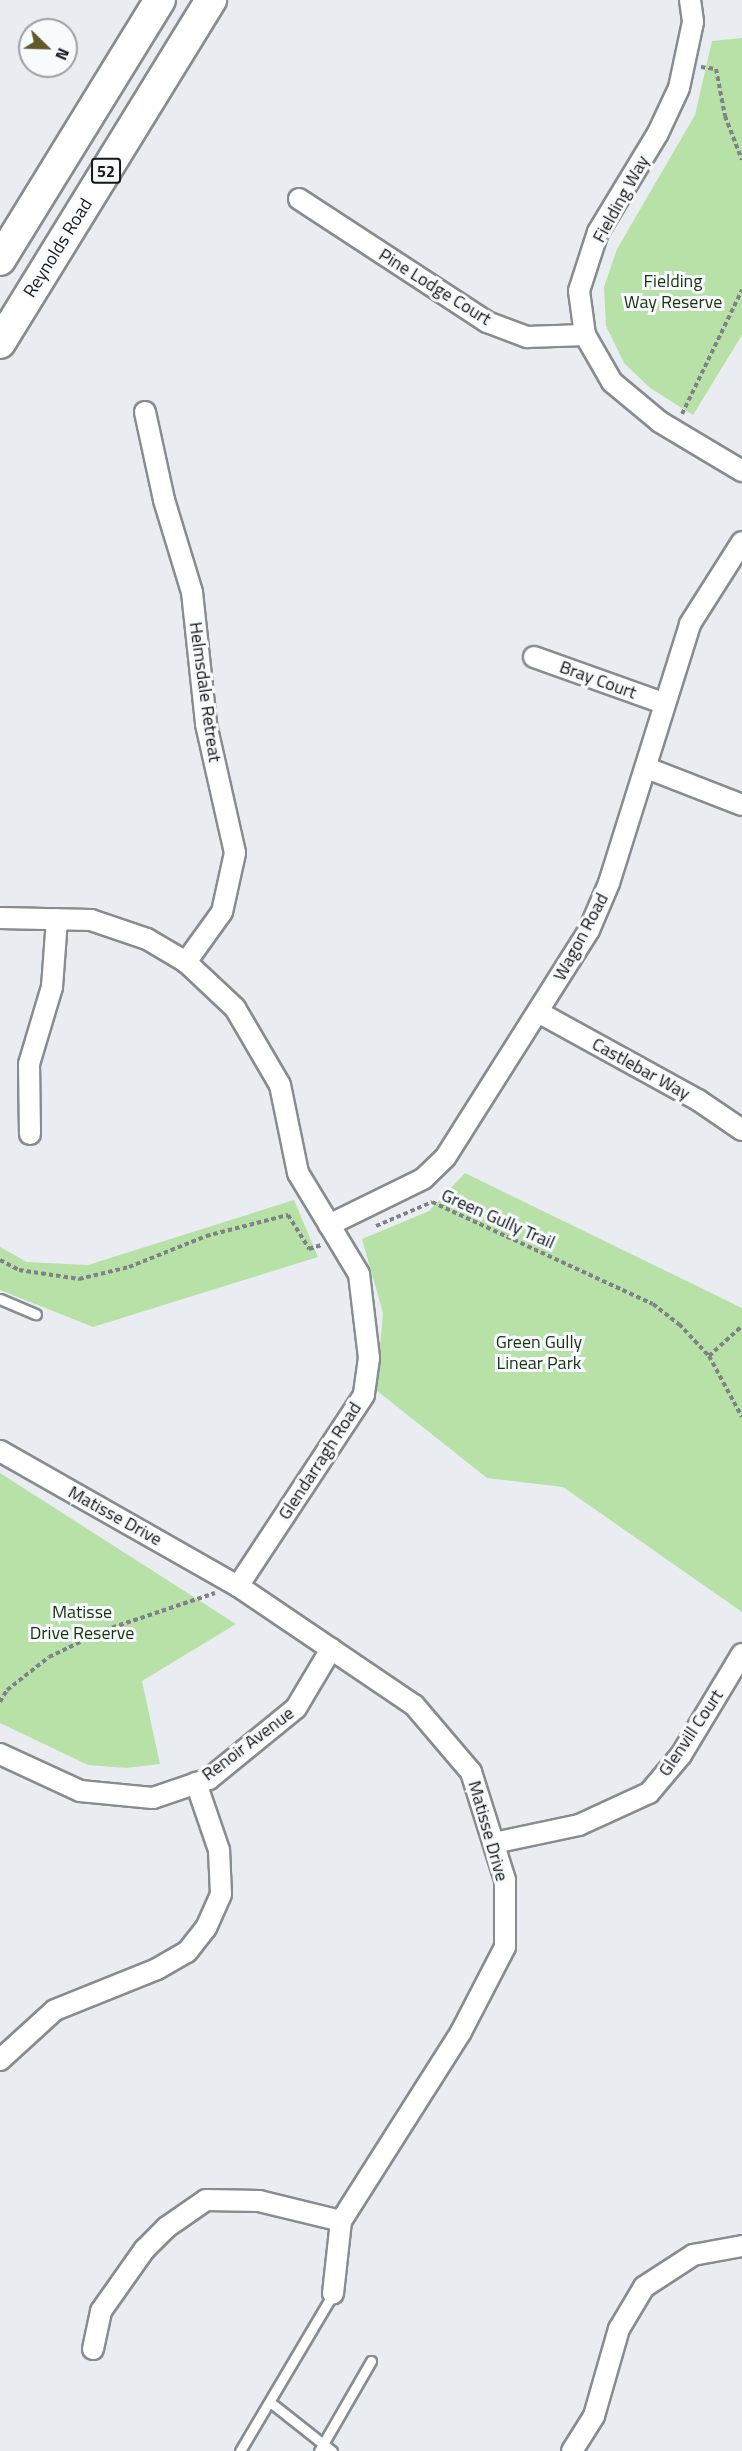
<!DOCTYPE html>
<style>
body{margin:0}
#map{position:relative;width:742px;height:2451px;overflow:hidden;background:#e9edf2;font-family:"Titillium Web",sans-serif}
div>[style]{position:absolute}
.green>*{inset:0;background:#b8e1a8}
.path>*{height:4px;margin-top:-2px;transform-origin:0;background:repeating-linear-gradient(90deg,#7f8286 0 4.5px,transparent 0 7.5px)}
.roads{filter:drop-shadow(2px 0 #878c90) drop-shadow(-2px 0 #878c90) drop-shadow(0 2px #878c90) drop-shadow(0 -2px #878c90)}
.service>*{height:9px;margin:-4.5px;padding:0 4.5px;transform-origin:4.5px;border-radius:4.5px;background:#fff}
.minor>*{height:20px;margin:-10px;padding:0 10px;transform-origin:10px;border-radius:10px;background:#fff}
.primary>*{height:30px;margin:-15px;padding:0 15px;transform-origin:15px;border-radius:15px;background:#fff}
span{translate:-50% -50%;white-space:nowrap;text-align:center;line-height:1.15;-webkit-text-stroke:6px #f7fbfe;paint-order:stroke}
.shield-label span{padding:2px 4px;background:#f7fbfe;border:2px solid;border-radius:4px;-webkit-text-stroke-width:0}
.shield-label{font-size:16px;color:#151719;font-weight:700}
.street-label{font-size:18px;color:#151719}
.park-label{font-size:18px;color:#19340c}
.north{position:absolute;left:18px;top:18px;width:60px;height:60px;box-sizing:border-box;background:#f7fbfe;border:2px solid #9da0a2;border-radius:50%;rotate:113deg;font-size:16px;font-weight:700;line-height:24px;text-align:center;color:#151719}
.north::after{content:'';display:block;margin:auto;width:21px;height:27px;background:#615a26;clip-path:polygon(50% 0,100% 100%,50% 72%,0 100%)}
</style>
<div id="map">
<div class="green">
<div style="clip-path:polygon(742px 38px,742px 335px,693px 415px,650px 388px,624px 363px,606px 326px,604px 287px,617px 249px,695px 115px,712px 41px)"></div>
<div style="clip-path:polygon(465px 1173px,742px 1308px,742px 1612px,563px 1487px,487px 1478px,376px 1390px,383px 1313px,362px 1239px,429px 1211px)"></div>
<div style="clip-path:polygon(294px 1200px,318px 1257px,93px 1327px,0 1290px,0 1247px,27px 1262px,88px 1265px)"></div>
<div style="clip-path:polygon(0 1473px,236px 1624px,142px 1681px,160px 1764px,126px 1768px,88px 1765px,0 1723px)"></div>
</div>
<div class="path">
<div style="left:701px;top:67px;width:15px;rotate:8deg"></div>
<div style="left:716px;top:69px;width:48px;rotate:79.2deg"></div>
<div style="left:725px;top:116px;width:47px;rotate:68.9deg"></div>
<div style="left:682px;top:414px;width:138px;rotate:-64.2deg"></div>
<div style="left:376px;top:1226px;width:61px;rotate:-23.2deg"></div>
<div style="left:432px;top:1202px;width:243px;rotate:24.8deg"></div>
<div style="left:653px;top:1304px;width:33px;rotate:38deg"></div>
<div style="left:679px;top:1324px;width:44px;rotate:46.8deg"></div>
<div style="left:709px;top:1356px;width:69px;rotate:61.6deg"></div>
<div style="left:0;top:1260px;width:21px;rotate:28deg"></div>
<div style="left:19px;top:1270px;width:61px;rotate:8.5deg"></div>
<div style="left:79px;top:1279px;width:51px;rotate:-13.5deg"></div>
<div style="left:129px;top:1267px;width:83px;rotate:-21.9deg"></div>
<div style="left:206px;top:1236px;width:85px;rotate:-14.4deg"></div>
<div style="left:288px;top:1215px;width:40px;rotate:58deg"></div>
<div style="left:309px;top:1249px;width:13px;rotate:-18deg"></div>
<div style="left:709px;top:1356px;width:45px;rotate:-42.3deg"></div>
<div style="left:0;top:1702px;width:14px;rotate:-60deg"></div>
<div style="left:7px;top:1690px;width:53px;rotate:-38.2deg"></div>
<div style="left:49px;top:1657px;width:62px;rotate:-25.7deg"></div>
<div style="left:105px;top:1630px;width:116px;rotate:-18.6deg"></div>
</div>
<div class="roads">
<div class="service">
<div style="left:0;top:1299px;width:39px;rotate:23deg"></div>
<div style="left:270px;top:2402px;width:79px;rotate:38.3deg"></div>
<div style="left:240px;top:2451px;width:182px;rotate:-59.4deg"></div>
<div style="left:319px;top:2451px;width:104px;rotate:-60deg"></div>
</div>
<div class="minor">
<div style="left:690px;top:0;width:22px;rotate:82deg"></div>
<div style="left:693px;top:22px;width:67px;rotate:102deg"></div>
<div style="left:679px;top:88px;width:50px;rotate:115deg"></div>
<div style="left:658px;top:133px;width:116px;rotate:121.2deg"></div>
<div style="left:598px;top:232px;width:62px;rotate:107.9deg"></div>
<div style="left:579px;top:291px;width:44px;rotate:82.2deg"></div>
<div style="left:585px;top:335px;width:54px;rotate:60.1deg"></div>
<div style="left:612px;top:382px;width:62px;rotate:39.8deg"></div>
<div style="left:660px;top:422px;width:96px;rotate:30.9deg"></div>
<div style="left:299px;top:199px;width:225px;rotate:33.2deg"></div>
<div style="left:487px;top:322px;width:43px;rotate:20.6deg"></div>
<div style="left:527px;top:337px;width:58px;rotate:-2deg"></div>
<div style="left:145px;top:412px;width:90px;rotate:77.8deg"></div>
<div style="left:164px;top:500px;width:96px;rotate:73.1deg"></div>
<div style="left:192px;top:592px;width:133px;rotate:83.9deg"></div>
<div style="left:206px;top:724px;width:132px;rotate:77.3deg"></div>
<div style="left:235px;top:853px;width:60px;rotate:102.4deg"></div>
<div style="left:222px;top:912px;width:62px;rotate:125.8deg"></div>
<div style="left:534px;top:657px;width:137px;rotate:19.6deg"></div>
<div style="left:647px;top:768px;width:102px;rotate:21.3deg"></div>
<div style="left:0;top:918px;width:91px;rotate:1.3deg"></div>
<div style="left:91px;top:920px;width:59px;rotate:18.7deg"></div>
<div style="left:147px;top:939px;width:45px;rotate:30.5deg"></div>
<div style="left:186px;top:962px;width:67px;rotate:43.2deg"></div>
<div style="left:235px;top:1008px;width:89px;rotate:59.7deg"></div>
<div style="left:280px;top:1085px;width:90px;rotate:78.4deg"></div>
<div style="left:298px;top:1173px;width:118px;rotate:58.9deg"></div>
<div style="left:359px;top:1274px;width:85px;rotate:83.2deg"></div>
<div style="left:369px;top:1358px;width:37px;rotate:98deg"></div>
<div style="left:364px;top:1395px;width:229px;rotate:123.4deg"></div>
<div style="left:538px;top:1012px;width:183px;rotate:28.8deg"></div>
<div style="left:698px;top:1100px;width:53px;rotate:34.3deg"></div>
<div style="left:30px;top:1134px;width:70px;rotate:-90.8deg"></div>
<div style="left:29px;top:1064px;width:80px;rotate:-73.4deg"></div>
<div style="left:52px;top:987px;width:68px;rotate:-85.8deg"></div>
<div style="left:329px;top:1225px;width:105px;rotate:-26.1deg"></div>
<div style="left:423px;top:1179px;width:30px;rotate:-44deg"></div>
<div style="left:445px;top:1158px;width:270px;rotate:-57.7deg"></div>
<div style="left:589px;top:930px;width:51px;rotate:-66.9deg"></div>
<div style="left:609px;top:883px;width:271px;rotate:-72.6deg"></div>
<div style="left:690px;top:624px;width:97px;rotate:-57.6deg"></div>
<div style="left:0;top:1451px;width:274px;rotate:29.6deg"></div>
<div style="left:238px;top:1586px;width:212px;rotate:34.1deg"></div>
<div style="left:414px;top:1705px;width:88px;rotate:49.6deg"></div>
<div style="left:471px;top:1772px;width:113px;rotate:72.5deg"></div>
<div style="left:505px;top:1880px;width:67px;rotate:90deg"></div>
<div style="left:505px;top:1947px;width:96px;rotate:117.4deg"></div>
<div style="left:461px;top:2032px;width:224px;rotate:122.4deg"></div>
<div style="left:341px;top:2221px;width:73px;rotate:96.3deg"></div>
<div style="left:0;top:1754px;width:88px;rotate:24.8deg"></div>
<div style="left:80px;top:1791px;width:73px;rotate:5.5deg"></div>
<div style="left:153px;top:1798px;width:59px;rotate:-18.7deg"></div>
<div style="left:209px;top:1779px;width:112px;rotate:-39.2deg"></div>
<div style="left:296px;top:1708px;width:69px;rotate:-59.3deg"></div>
<div style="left:494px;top:1843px;width:87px;rotate:-12deg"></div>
<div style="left:579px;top:1825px;width:77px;rotate:-24.6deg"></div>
<div style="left:649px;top:1793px;width:50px;rotate:-49.9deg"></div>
<div style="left:681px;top:1755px;width:118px;rotate:-58.9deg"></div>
<div style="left:0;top:2060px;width:74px;rotate:-42.3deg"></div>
<div style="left:55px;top:2010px;width:110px;rotate:-21.9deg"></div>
<div style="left:157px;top:1969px;width:34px;rotate:-30deg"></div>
<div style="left:187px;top:1952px;width:31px;rotate:-52deg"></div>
<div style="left:206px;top:1928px;width:37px;rotate:-66deg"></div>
<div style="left:221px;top:1894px;width:44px;rotate:-92.6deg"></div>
<div style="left:219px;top:1850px;width:71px;rotate:-108.9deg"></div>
<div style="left:93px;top:2349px;width:39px;rotate:-78deg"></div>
<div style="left:101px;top:2311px;width:75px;rotate:-54.8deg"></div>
<div style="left:144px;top:2250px;width:33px;rotate:-45deg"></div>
<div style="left:167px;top:2227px;width:47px;rotate:-34.7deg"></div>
<div style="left:206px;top:2200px;width:53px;rotate:1.1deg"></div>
<div style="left:259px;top:2201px;width:84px;rotate:13.7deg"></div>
<div style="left:572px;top:2451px;width:41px;rotate:-57.8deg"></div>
<div style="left:594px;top:2416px;width:91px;rotate:-74deg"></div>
<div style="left:619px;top:2329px;width:49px;rotate:-59.2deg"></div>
<div style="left:644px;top:2287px;width:59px;rotate:-33.1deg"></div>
<div style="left:693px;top:2255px;width:50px;rotate:-10.4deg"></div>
</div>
<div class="primary">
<div style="left:0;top:260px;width:305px;rotate:-58.4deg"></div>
<div style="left:0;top:343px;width:403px;rotate:-58.4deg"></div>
</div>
</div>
<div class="shield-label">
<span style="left:106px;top:171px">52</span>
</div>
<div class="street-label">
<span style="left:621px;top:199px;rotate:-61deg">Fielding Way</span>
<span style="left:58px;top:248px;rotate:-58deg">Reynolds Road</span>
<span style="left:435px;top:287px;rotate:32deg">Pine Lodge Court</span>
<span style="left:598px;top:680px;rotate:20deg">Bray Court</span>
<span style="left:205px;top:692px;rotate:82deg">Helmsdale Retreat</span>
<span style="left:581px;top:937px;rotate:-62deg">Wagon Road</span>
<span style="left:641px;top:1069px;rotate:29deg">Castlebar Way</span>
<span style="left:498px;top:1219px;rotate:24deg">Green Gully Trail</span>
<span style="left:320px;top:1461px;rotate:-57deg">Glendarragh Road</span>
<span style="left:115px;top:1516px;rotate:29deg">Matisse Drive</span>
<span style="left:691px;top:1733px;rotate:-56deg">Glenvill Court</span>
<span style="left:248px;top:1744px;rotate:-37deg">Renoir Avenue</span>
<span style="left:488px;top:1831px;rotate:74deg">Matisse Drive</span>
</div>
<div class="park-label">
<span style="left:673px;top:292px">Fielding<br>Way Reserve</span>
<span style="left:539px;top:1353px">Green Gully<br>Linear Park</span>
<span style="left:82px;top:1623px">Matisse<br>Drive Reserve</span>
</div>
<div class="north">N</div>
</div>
